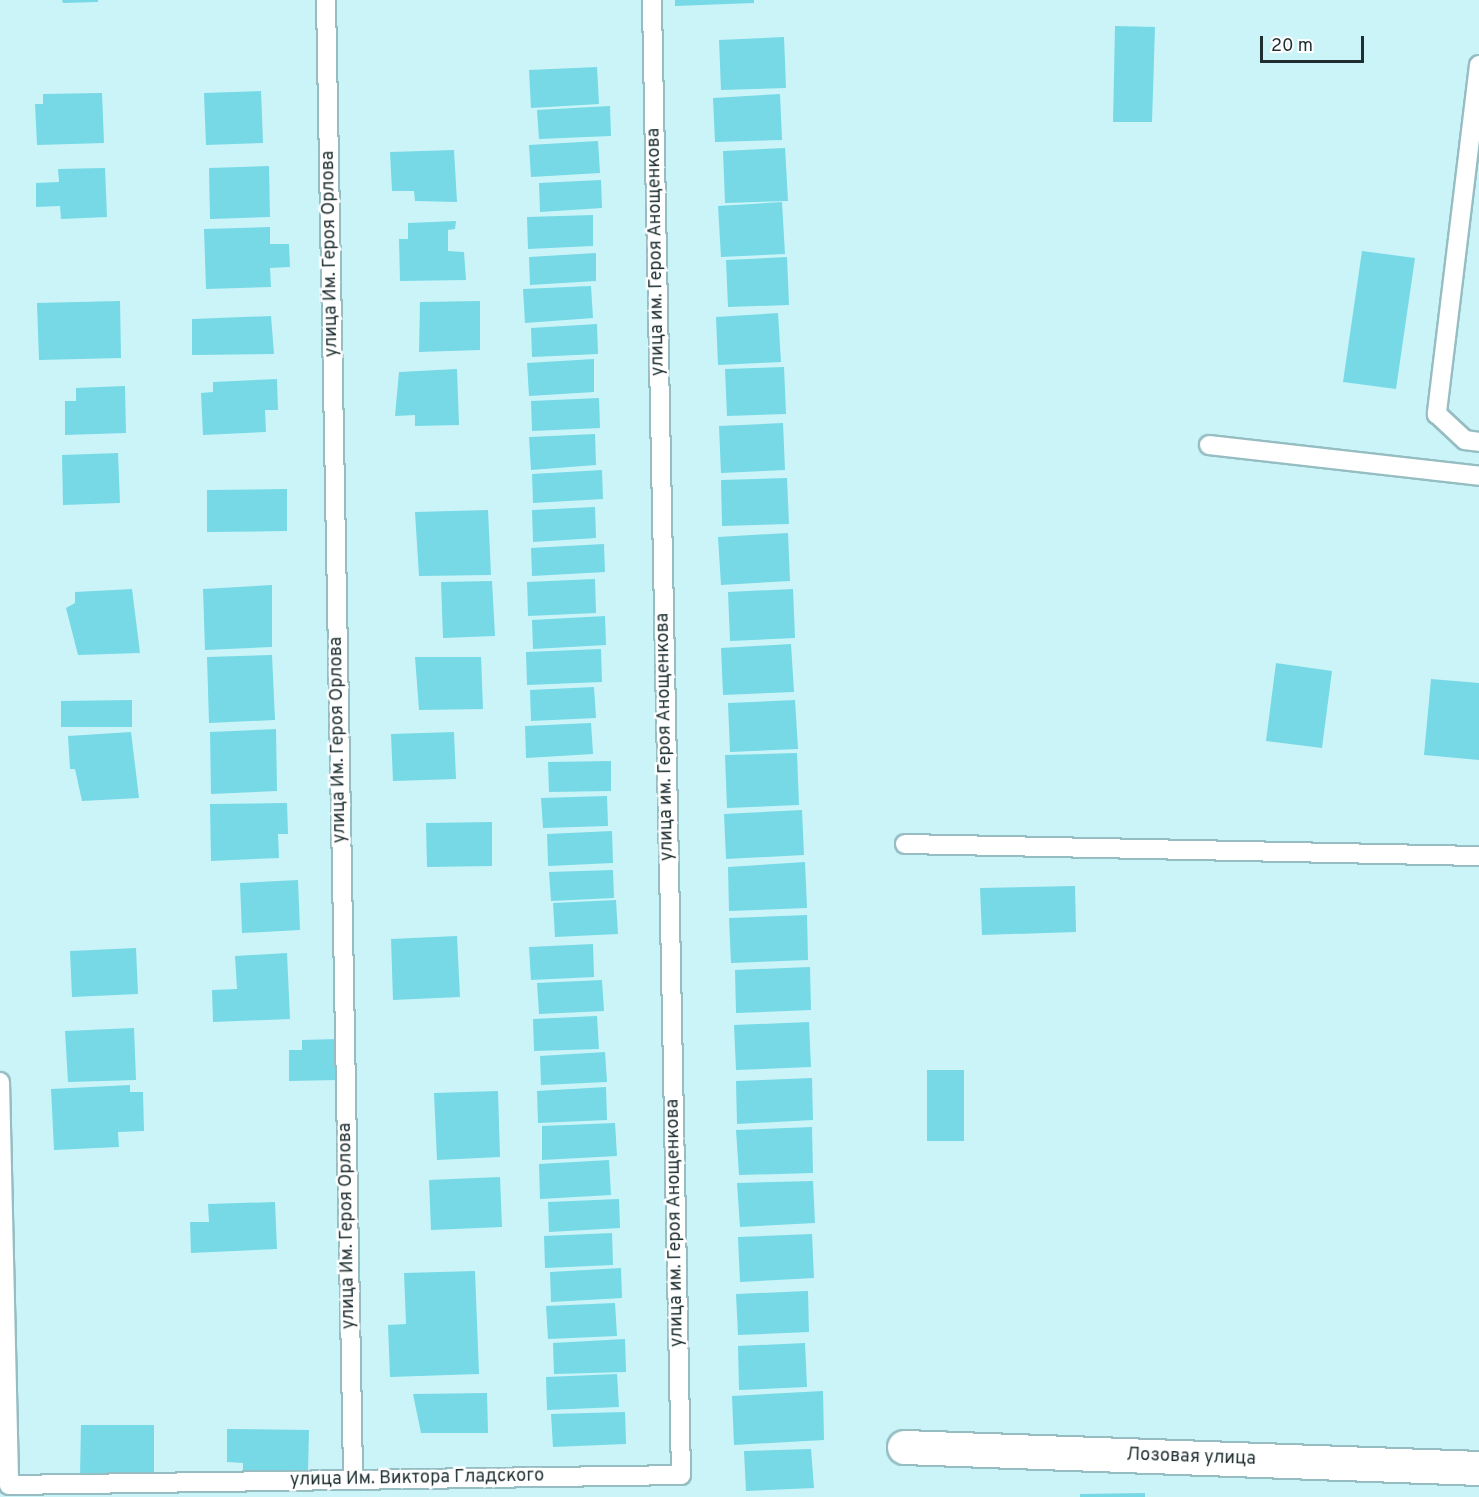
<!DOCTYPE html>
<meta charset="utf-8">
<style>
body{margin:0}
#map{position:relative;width:1479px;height:1497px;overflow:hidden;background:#cbf4f9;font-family:Overpass,sans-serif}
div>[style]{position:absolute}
.building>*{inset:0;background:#76d9e5}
.roads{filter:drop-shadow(2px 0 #95bdc2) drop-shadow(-2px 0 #95bdc2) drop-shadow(0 2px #95bdc2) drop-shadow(0 -2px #95bdc2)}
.service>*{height:18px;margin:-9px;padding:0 9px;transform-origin:9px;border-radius:9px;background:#fff}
.minor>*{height:33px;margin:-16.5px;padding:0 16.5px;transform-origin:16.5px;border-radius:16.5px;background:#fff}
span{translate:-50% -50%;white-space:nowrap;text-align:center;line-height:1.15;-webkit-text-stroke:5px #fff;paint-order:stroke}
.street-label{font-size:18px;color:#1f2f31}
.scale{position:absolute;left:1260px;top:36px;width:104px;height:27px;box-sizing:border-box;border:3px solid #1f2f31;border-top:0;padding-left:8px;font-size:18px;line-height:21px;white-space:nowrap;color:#1f2f31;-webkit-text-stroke:4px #fff;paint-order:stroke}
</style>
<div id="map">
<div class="building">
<div style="clip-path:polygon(62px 0,98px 0,98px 2px,63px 3px)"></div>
<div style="clip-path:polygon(675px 0,754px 0,754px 3px,675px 6px)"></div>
<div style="clip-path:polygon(1115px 26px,1155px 27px,1152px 122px,1113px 122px)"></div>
<div style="clip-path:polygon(784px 37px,786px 88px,721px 90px,719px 40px)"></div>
<div style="clip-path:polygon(597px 67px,599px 104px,531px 108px,529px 70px)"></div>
<div style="clip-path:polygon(261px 91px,263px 143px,206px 145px,204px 93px)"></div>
<div style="clip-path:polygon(102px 93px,104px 143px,37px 145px,35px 104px,43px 104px,43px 94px)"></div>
<div style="clip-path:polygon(780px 94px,782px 140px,715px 142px,713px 98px)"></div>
<div style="clip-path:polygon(610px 106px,611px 136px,539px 139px,537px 110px)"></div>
<div style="clip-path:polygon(598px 141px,600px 173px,531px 177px,529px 145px)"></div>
<div style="clip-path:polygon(785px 148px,788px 201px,725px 203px,723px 151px)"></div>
<div style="clip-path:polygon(454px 150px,457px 202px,415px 201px,414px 191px,392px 191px,390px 152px)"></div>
<div style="clip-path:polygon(269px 166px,270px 217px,210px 219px,209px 168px)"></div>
<div style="clip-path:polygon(105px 168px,107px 217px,61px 219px,60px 206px,36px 207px,36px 183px,59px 182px,58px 169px)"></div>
<div style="clip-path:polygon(601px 180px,602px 208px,540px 212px,539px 183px)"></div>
<div style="clip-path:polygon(782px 202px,785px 254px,721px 257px,718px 206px)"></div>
<div style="clip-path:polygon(593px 215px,593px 246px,528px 249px,527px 217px)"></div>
<div style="clip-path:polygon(456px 221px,455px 229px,448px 230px,448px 251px,464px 252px,466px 280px,400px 281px,399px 239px,408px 239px,408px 223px)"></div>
<div style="clip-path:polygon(270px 227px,270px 244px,289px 244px,290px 267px,270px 268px,271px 287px,206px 289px,204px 229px)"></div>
<div style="clip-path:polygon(1362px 251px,1415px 258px,1396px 389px,1343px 382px)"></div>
<div style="clip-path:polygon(596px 253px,596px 281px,530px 285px,529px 257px)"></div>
<div style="clip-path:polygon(787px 257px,789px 305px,728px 307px,726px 260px)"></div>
<div style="clip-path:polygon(591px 286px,593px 318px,525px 323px,523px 289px)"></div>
<div style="clip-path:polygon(120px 301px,121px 358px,39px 360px,37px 303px)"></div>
<div style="clip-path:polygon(480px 301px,480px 350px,419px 352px,420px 302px)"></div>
<div style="clip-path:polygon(778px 313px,781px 362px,718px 365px,716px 317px)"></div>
<div style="clip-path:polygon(271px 316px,274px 354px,192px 355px,192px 319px)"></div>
<div style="clip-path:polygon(597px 324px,598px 354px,532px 357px,531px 328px)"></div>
<div style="clip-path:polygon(594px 359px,594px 392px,529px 396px,527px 363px)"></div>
<div style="clip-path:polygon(784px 367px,786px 414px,727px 416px,725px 369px)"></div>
<div style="clip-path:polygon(457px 369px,459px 425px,415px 426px,415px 415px,395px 416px,399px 372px)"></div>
<div style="clip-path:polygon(277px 379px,278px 410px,265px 410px,266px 432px,203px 435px,201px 393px,213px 392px,213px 382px)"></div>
<div style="clip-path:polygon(125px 386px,126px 433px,65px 435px,65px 401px,76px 401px,76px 388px)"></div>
<div style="clip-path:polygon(599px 398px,600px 428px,532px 431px,531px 401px)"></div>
<div style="clip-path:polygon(783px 423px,785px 470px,721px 473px,719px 426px)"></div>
<div style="clip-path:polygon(595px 434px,596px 465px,531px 470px,529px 437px)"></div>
<div style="clip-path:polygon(118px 453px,120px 503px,63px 505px,62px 455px)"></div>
<div style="clip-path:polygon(602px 470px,603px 499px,533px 503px,532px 474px)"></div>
<div style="clip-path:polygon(787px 478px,789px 524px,722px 526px,721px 480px)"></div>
<div style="clip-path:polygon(287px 489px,287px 531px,207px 532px,207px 490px)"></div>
<div style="clip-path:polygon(595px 507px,596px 538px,533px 542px,532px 510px)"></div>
<div style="clip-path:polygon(488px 510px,491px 575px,419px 576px,415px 512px)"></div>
<div style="clip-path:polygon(788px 533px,790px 581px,721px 585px,718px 537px)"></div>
<div style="clip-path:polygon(604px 544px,605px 572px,532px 576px,531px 548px)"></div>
<div style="clip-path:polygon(595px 579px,596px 613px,528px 616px,527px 582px)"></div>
<div style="clip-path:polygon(492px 581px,495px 636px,443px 638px,441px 582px)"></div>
<div style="clip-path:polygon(272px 585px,272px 647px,205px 650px,203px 589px)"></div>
<div style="clip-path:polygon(132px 589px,140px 653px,78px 655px,66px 608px,75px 603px,75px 592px)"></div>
<div style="clip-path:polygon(793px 589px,795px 638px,730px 641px,728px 592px)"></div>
<div style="clip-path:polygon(605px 616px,606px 645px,533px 649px,532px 620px)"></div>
<div style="clip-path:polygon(791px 644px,794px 692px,723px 695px,721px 648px)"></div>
<div style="clip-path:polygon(601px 649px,602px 682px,527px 685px,526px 652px)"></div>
<div style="clip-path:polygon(272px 655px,275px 720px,209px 723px,207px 657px)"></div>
<div style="clip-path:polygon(415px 657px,481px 657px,483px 709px,419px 710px)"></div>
<div style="clip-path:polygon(1276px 663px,1332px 671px,1322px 748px,1266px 741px)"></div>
<div style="clip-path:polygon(1431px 679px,1479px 683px,1479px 760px,1424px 755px)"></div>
<div style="clip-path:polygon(594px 687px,596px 718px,531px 721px,530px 690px)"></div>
<div style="clip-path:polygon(132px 700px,132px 727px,61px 727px,61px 701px)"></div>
<div style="clip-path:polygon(795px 700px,798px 749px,730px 752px,728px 703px)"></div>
<div style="clip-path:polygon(591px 723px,593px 754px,526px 758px,525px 726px)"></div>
<div style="clip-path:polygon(276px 729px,277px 791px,211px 794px,210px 732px)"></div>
<div style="clip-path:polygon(131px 732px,139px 798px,82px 801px,75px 769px,70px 769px,68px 736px)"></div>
<div style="clip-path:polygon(454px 732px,456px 779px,393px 781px,391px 734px)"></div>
<div style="clip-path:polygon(797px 753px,799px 805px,727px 808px,725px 755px)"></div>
<div style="clip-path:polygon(611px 761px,611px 791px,549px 792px,548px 762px)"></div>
<div style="clip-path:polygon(607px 796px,608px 826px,543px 828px,541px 798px)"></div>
<div style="clip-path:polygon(287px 803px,288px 834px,278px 834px,279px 858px,211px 861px,210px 804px)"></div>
<div style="clip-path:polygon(802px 810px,804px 855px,726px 859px,724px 814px)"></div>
<div style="clip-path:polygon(492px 822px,492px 866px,427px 867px,426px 823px)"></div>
<div style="clip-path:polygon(612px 831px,613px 863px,548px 866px,547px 834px)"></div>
<div style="clip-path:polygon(805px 862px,807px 908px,729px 911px,728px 867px)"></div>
<div style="clip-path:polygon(613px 870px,614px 898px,551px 901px,549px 872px)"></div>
<div style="clip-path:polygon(298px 880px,300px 930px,242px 933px,240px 883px)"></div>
<div style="clip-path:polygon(1075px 886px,1076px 932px,982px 935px,980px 888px)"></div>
<div style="clip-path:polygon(616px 900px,618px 934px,555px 937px,553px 903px)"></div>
<div style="clip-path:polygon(807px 915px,808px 960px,731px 963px,729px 918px)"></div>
<div style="clip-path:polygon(457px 936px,460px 997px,393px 1000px,391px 939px)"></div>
<div style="clip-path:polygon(593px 944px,594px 977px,531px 980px,529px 947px)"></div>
<div style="clip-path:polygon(136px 948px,138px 994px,72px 997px,70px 951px)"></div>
<div style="clip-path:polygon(287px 953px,290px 1019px,213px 1022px,212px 990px,237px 989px,235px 956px)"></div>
<div style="clip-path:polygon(810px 967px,811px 1010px,736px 1013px,735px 970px)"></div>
<div style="clip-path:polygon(602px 980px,604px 1011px,539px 1014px,537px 983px)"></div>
<div style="clip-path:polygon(597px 1016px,599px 1049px,534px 1051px,533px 1019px)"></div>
<div style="clip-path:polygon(809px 1022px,811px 1067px,736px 1070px,734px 1025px)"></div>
<div style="clip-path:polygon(134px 1028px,136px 1080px,68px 1082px,65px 1031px)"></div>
<div style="clip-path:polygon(337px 1039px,338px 1080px,289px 1081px,289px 1050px,302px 1050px,302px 1040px)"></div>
<div style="clip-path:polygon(605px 1052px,607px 1082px,541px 1085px,540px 1056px)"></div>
<div style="clip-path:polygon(927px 1070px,964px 1070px,964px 1141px,927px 1141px)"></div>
<div style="clip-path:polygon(812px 1078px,813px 1120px,737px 1124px,736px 1081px)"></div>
<div style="clip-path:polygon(130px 1085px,130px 1092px,143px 1092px,144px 1131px,118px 1132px,119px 1147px,54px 1150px,51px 1089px)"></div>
<div style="clip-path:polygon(606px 1087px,607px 1120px,538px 1123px,537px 1091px)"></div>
<div style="clip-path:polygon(498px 1091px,500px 1157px,437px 1160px,434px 1093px)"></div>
<div style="clip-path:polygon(615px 1123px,617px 1156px,542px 1160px,542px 1126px)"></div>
<div style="clip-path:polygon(812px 1127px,813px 1173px,739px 1175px,736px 1130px)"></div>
<div style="clip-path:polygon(609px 1160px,611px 1195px,540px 1199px,539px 1164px)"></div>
<div style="clip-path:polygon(500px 1177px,502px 1227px,431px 1230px,429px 1180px)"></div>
<div style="clip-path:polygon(813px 1181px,815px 1223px,740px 1227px,737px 1183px)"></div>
<div style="clip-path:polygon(619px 1199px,620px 1228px,549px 1232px,548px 1202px)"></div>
<div style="clip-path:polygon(275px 1202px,277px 1249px,191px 1253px,190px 1222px,209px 1222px,208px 1204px)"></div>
<div style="clip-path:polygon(612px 1233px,613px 1265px,545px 1268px,544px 1236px)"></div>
<div style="clip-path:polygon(812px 1234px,814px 1278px,740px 1282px,738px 1237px)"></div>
<div style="clip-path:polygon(621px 1268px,622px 1298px,551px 1302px,550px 1272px)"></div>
<div style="clip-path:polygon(475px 1271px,479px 1374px,390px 1377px,388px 1325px,406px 1324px,404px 1273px)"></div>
<div style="clip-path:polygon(808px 1291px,809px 1332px,738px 1335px,736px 1294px)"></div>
<div style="clip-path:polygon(615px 1303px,617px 1336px,548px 1339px,546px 1306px)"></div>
<div style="clip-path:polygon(625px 1339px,626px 1372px,554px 1374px,553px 1343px)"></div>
<div style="clip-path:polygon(805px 1343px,807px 1387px,739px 1390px,738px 1346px)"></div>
<div style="clip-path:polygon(617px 1374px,619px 1407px,547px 1410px,546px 1377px)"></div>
<div style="clip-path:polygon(823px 1391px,824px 1440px,734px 1445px,732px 1396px)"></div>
<div style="clip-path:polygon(487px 1393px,488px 1433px,421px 1433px,413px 1394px)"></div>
<div style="clip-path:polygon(625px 1412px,626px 1444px,553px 1447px,551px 1414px)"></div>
<div style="clip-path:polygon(81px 1425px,154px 1425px,154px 1476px,80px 1476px)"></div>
<div style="clip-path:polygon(227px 1429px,309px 1430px,308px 1473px,243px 1472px,243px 1463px,227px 1462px)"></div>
<div style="clip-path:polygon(811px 1449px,814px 1488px,746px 1491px,744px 1451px)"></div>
<div style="clip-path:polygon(1145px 1493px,1145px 1497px,1080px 1497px,1080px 1494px)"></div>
</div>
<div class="roads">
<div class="service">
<div style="left:326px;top:0;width:1480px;rotate:88.95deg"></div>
<div style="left:1479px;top:65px;width:352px;rotate:96.9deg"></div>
<div style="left:1437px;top:414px;width:38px;rotate:43deg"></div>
<div style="left:1465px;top:440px;width:14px;rotate:8deg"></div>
<div style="left:1209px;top:445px;width:272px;rotate:6.5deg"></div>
<div style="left:905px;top:844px;width:574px;rotate:1.2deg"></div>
<div style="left:0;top:1082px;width:403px;rotate:88.7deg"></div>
<div style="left:9px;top:1485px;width:672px;rotate:-0.85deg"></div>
<div style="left:681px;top:1475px;width:1475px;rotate:-91.13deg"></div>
</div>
<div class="minor">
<div style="left:904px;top:1447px;width:575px;rotate:2.09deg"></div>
</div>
</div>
<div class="street-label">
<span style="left:657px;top:252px;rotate:-91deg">улица им. Героя Анощенкова</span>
<span style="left:331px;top:254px;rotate:-91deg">улица Им. Героя Орлова</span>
<span style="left:666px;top:737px;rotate:-91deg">улица им. Героя Анощенкова</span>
<span style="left:339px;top:740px;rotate:-91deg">улица Им. Героя Орлова</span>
<span style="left:676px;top:1223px;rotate:-91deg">улица им. Героя Анощенкова</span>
<span style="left:348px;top:1226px;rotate:-91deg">улица Им. Героя Орлова</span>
<span style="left:1191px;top:1458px;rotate:2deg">Лозовая улица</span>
<span style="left:417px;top:1479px;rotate:-1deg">улица Им. Виктора Гладского</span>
</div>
<div class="scale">20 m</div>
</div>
